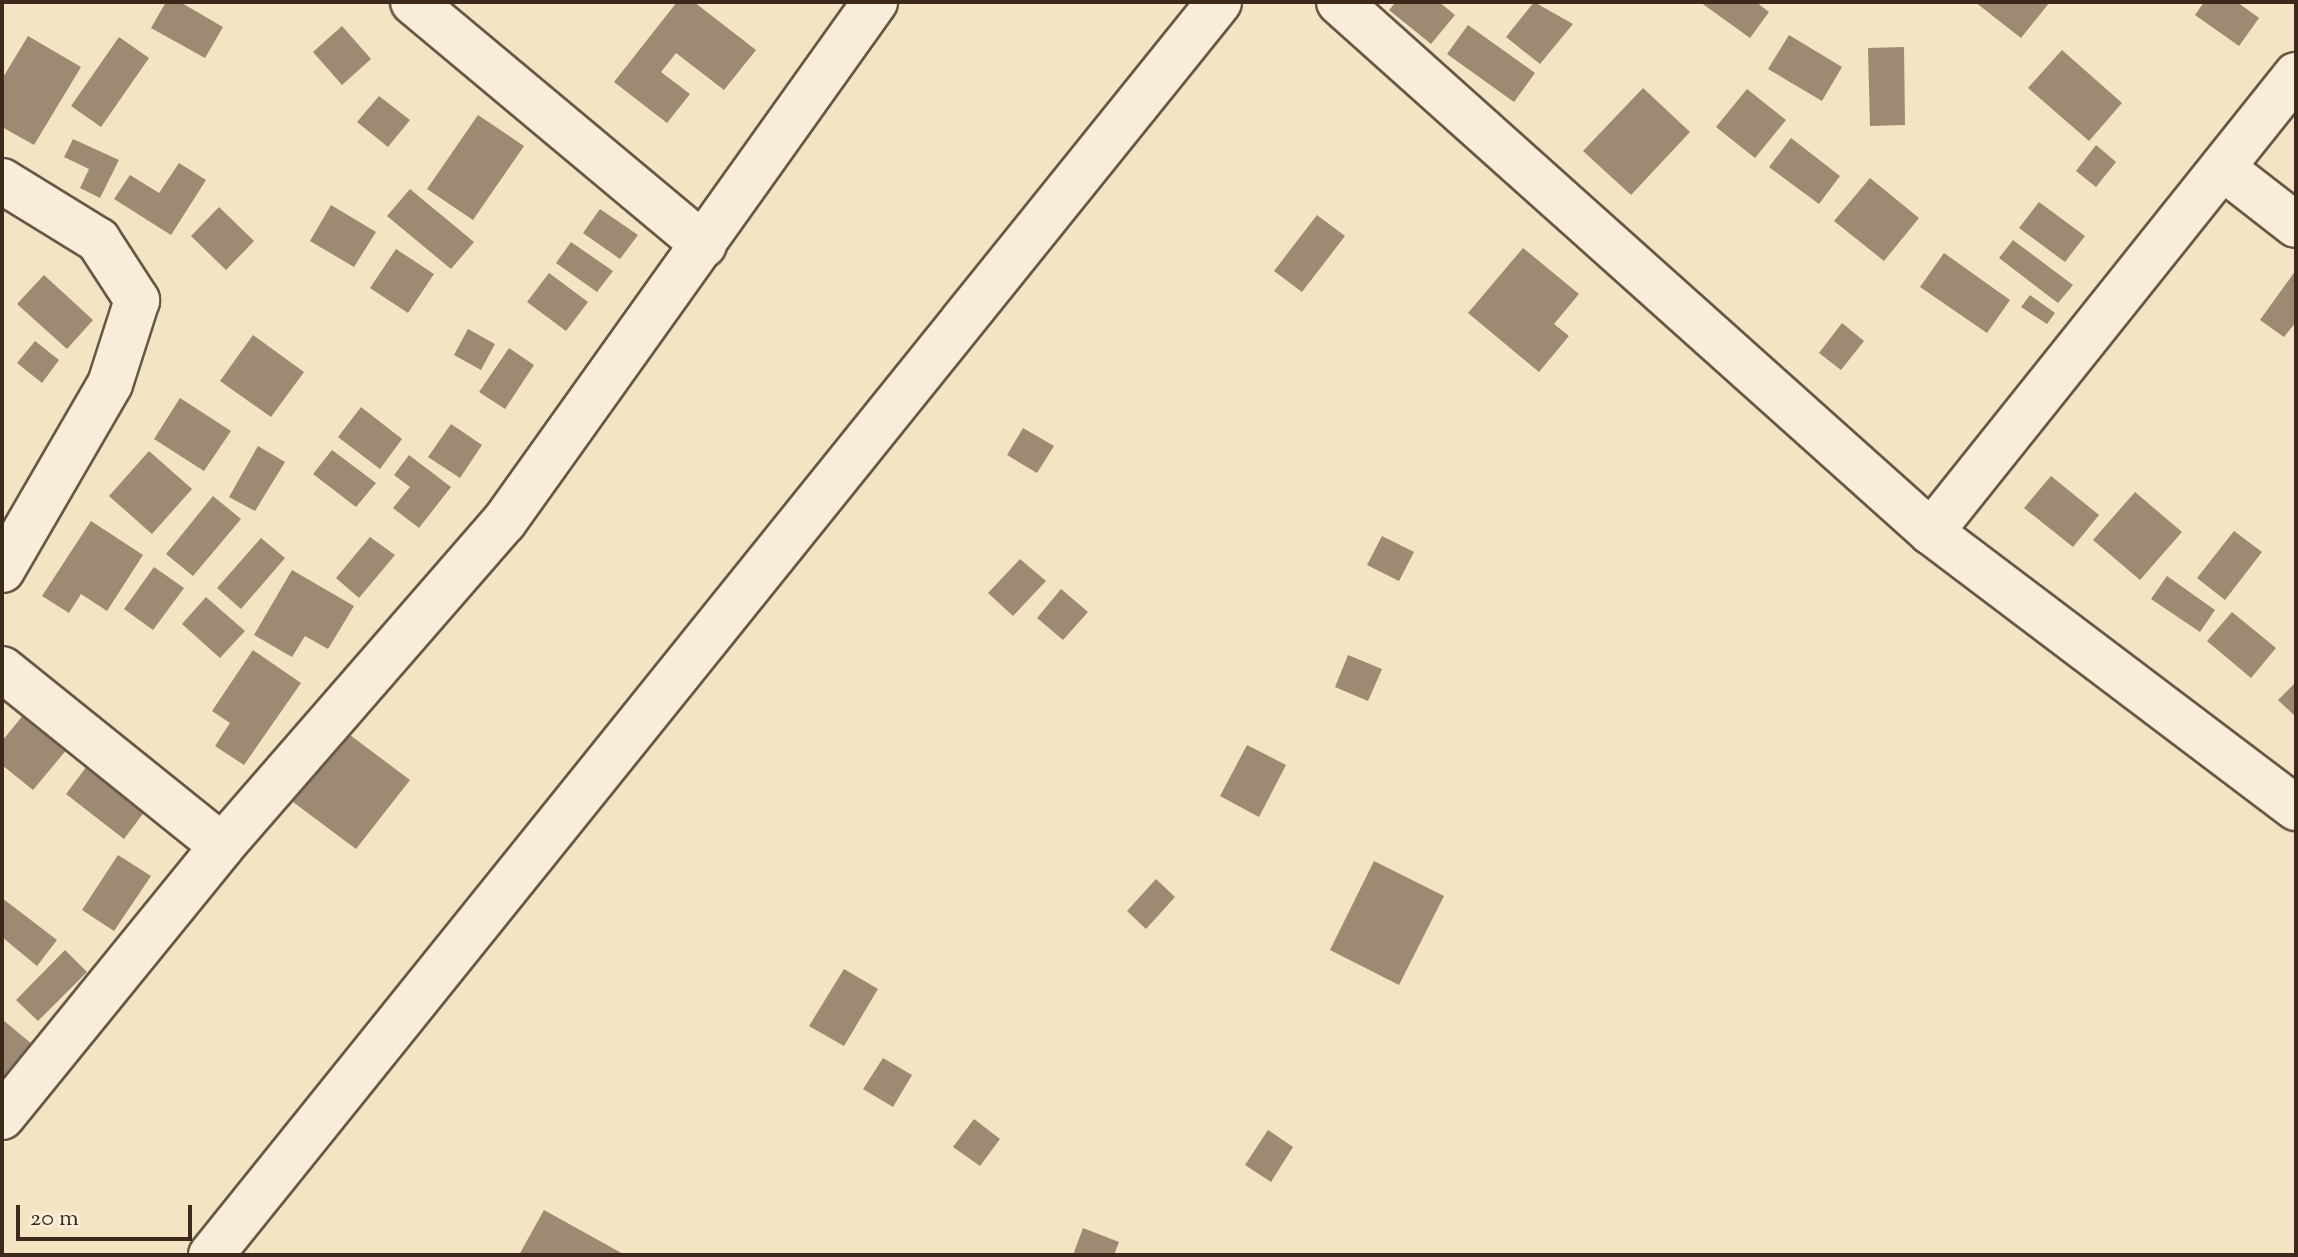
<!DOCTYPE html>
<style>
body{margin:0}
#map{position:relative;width:2298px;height:1257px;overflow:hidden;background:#f3e4c3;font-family:"Sorts Mill Goudy",serif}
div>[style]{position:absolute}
.building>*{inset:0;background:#9c8a73}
.roads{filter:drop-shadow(2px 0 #6a5746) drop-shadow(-2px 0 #6a5746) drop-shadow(0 2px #6a5746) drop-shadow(0 -2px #6a5746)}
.minor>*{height:44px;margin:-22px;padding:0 22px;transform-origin:22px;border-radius:22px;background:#f7edd8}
.secondary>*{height:44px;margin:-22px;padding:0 22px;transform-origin:22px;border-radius:22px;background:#f7edd8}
span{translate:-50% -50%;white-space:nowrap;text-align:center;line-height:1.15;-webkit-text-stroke:6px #f7edd8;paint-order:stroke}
.frame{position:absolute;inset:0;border:4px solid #3d281c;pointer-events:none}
.scale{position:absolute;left:16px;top:1205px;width:176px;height:36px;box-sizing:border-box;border:4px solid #3d281c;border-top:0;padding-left:10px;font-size:24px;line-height:28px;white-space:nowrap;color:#3d281c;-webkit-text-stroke:6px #f7edd8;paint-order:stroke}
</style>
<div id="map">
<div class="building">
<div style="clip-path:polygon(166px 2px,180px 2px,223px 27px,205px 58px,151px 28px)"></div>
<div style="clip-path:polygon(677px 2px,694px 2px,756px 50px,724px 90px,676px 53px,661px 72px,690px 94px,667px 123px,614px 82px)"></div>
<div style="clip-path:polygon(1396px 2px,1439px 2px,1455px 15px,1431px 44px,1389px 10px)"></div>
<div style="clip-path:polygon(1534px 2px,1573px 24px,1540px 64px,1506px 37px)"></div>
<div style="clip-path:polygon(1700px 2px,1756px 2px,1769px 12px,1750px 38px)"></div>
<div style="clip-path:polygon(1975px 2px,2050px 2px,2021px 38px)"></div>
<div style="clip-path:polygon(2204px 2px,2237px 2px,2259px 18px,2239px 46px,2195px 15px)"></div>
<div style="clip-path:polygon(1468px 25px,1535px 73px,1514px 102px,1447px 54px)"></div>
<div style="clip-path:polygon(342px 26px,371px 59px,342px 85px,313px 52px)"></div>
<div style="clip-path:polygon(1789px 35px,1842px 67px,1822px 101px,1768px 69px)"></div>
<div style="clip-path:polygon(28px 36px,81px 67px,34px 145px,2px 127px,2px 79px)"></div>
<div style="clip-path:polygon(119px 37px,149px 58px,101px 127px,71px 106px)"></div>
<div style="clip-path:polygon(1904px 47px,1905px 125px,1870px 126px,1868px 48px)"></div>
<div style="clip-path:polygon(2062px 50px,2122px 103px,2089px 141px,2028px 88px)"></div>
<div style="clip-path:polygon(1643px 88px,1690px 132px,1631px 195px,1583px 151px)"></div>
<div style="clip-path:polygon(1747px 89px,1786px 120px,1755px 158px,1716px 127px)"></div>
<div style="clip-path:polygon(379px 96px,410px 120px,388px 147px,357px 122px)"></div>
<div style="clip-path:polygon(478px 115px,524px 146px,473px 220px,427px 189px)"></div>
<div style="clip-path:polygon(1791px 138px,1840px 176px,1819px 204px,1769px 167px)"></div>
<div style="clip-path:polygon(73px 139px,119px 160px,100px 198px,80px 188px,89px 169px,64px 157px)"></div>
<div style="clip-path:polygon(2096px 145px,2116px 162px,2096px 187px,2076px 171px)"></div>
<div style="clip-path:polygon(179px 163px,206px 180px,171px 235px,114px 199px,130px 175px,159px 193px)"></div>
<div style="clip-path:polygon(1870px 178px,1919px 218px,1884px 261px,1834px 221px)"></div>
<div style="clip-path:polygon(410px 189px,474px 242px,451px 269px,387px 216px)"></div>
<div style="clip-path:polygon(2039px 202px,2085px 236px,2065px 262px,2019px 228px)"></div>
<div style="clip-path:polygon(331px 205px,376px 232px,354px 267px,310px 241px)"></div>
<div style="clip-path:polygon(219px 207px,254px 241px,226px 270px,191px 236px)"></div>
<div style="clip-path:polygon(600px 209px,638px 235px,620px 259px,583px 233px)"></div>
<div style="clip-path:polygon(1317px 215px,1345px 236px,1302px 292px,1274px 271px)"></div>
<div style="clip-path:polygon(2013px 240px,2073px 285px,2058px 303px,1999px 258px)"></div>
<div style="clip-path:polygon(571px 242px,613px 271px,597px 292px,556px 263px)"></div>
<div style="clip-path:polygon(1523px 248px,1579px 294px,1554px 324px,1569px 336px,1539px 372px,1468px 313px)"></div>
<div style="clip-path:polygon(396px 249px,434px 274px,408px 313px,370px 288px)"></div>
<div style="clip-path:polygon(1944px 253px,2010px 300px,1987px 333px,1920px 287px)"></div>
<div style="clip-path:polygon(2296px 270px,2296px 322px,2284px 337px,2260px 320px)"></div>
<div style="clip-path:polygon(549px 273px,588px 302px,566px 331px,527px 302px)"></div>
<div style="clip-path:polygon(44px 275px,93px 320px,67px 349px,17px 304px)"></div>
<div style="clip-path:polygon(2030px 295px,2055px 313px,2047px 324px,2021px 307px)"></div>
<div style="clip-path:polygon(1842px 323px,1864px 341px,1841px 370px,1819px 353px)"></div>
<div style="clip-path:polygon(468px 329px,495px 344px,481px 370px,454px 355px)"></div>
<div style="clip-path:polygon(253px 335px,304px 372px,271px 417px,220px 381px)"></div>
<div style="clip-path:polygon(35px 341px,59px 360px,42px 383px,17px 363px)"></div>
<div style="clip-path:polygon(509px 348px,534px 365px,505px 409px,479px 392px)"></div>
<div style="clip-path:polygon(180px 398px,231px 431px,204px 471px,154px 439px)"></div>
<div style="clip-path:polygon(361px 407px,402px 439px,380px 469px,338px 437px)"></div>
<div style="clip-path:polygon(451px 424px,482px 445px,460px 478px,428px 457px)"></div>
<div style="clip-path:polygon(1023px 428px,1054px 446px,1037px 473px,1007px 455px)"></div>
<div style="clip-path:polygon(258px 446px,285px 462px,255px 511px,229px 497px)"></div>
<div style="clip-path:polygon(332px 450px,376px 483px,356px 507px,313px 474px)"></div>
<div style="clip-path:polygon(149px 451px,192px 489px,152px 534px,109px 496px)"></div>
<div style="clip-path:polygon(409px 455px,451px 487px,419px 528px,393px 508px,410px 487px,394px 475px)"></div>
<div style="clip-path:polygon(2051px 476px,2099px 515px,2073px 547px,2024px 508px)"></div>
<div style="clip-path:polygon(2135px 492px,2182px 532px,2140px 580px,2093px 540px)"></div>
<div style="clip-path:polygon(213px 496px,241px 519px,193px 576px,166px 554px)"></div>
<div style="clip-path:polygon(91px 521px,143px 555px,107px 611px,81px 594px,69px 613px,42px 596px)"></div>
<div style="clip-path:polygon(2234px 531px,2262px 552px,2225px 600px,2197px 578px)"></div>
<div style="clip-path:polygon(1382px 536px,1414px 552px,1399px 581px,1367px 565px)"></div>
<div style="clip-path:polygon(370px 537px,395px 555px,359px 598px,336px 578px)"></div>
<div style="clip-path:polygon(261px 538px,285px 558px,241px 609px,217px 588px)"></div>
<div style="clip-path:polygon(1020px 559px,1046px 581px,1013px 616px,988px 593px)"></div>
<div style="clip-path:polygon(154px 567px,184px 588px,153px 630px,124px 609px)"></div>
<div style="clip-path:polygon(292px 570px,354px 606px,328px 649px,305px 636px,292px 657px,254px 635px)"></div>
<div style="clip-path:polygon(2167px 576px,2215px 610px,2200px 632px,2151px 599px)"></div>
<div style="clip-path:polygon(1061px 589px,1088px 612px,1063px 640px,1037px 618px)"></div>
<div style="clip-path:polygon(206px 597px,245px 631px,220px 658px,182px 624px)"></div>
<div style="clip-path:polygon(2232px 612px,2276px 648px,2251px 678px,2207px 641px)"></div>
<div style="clip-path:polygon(253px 650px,301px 683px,244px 765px,215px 746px,230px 723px,212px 711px)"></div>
<div style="clip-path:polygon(1348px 655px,1382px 669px,1368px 701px,1335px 687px)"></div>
<div style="clip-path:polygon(2296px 682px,2296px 717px,2278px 700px)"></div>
<div style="clip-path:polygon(25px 713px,68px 748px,33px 790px,2px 765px,2px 741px)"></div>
<div style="clip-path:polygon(346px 732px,410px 780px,356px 849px,293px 802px)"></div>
<div style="clip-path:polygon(1247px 745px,1286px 765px,1259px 817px,1220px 796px)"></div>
<div style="clip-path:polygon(87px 766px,145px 811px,124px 839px,66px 794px)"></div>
<div style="clip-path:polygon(118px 855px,151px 876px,114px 931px,82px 910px)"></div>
<div style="clip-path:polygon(1374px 861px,1444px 896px,1399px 985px,1330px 950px)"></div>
<div style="clip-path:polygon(1156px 879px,1175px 897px,1146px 929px,1127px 911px)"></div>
<div style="clip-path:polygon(2px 898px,57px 940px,37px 966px,2px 937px)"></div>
<div style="clip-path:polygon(65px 950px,87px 972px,38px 1021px,16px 1000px)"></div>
<div style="clip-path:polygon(844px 969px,878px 989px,844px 1046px,809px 1026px)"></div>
<div style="clip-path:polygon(2px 1019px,33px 1045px,2px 1081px)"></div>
<div style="clip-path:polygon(883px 1058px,912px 1075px,893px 1107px,863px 1089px)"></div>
<div style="clip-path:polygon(974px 1119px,1000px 1139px,980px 1166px,953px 1147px)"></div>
<div style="clip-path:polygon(1268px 1130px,1293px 1147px,1271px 1182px,1245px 1165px)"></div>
<div style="clip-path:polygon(544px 1210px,625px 1255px,519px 1255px)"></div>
<div style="clip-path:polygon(1083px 1228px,1119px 1242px,1114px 1255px,1073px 1255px)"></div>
</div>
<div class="roads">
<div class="minor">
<div style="left:413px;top:2px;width:379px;rotate:39.9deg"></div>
<div style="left:1339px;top:2px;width:795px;rotate:41.84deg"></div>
<div style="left:1931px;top:532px;width:585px;rotate:-51.39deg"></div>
<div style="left:2224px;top:169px;width:91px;rotate:37.9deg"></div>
<div style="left:2px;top:181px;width:113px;rotate:31.6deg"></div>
<div style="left:98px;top:240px;width:72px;rotate:57deg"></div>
<div style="left:137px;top:300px;width:88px;rotate:107.8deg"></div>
<div style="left:110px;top:384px;width:215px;rotate:120.1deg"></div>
<div style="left:1931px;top:532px;width:458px;rotate:37.1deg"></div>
<div style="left:2px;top:669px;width:282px;rotate:38.8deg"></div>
<div style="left:2px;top:1117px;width:349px;rotate:-50.9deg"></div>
<div style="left:222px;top:846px;width:430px;rotate:-49deg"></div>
<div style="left:504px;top:522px;width:639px;rotate:-54.49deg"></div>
</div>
<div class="secondary">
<div style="left:211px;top:1255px;width:1608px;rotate:-51.18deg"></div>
</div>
</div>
<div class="frame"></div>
<div class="scale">20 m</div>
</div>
